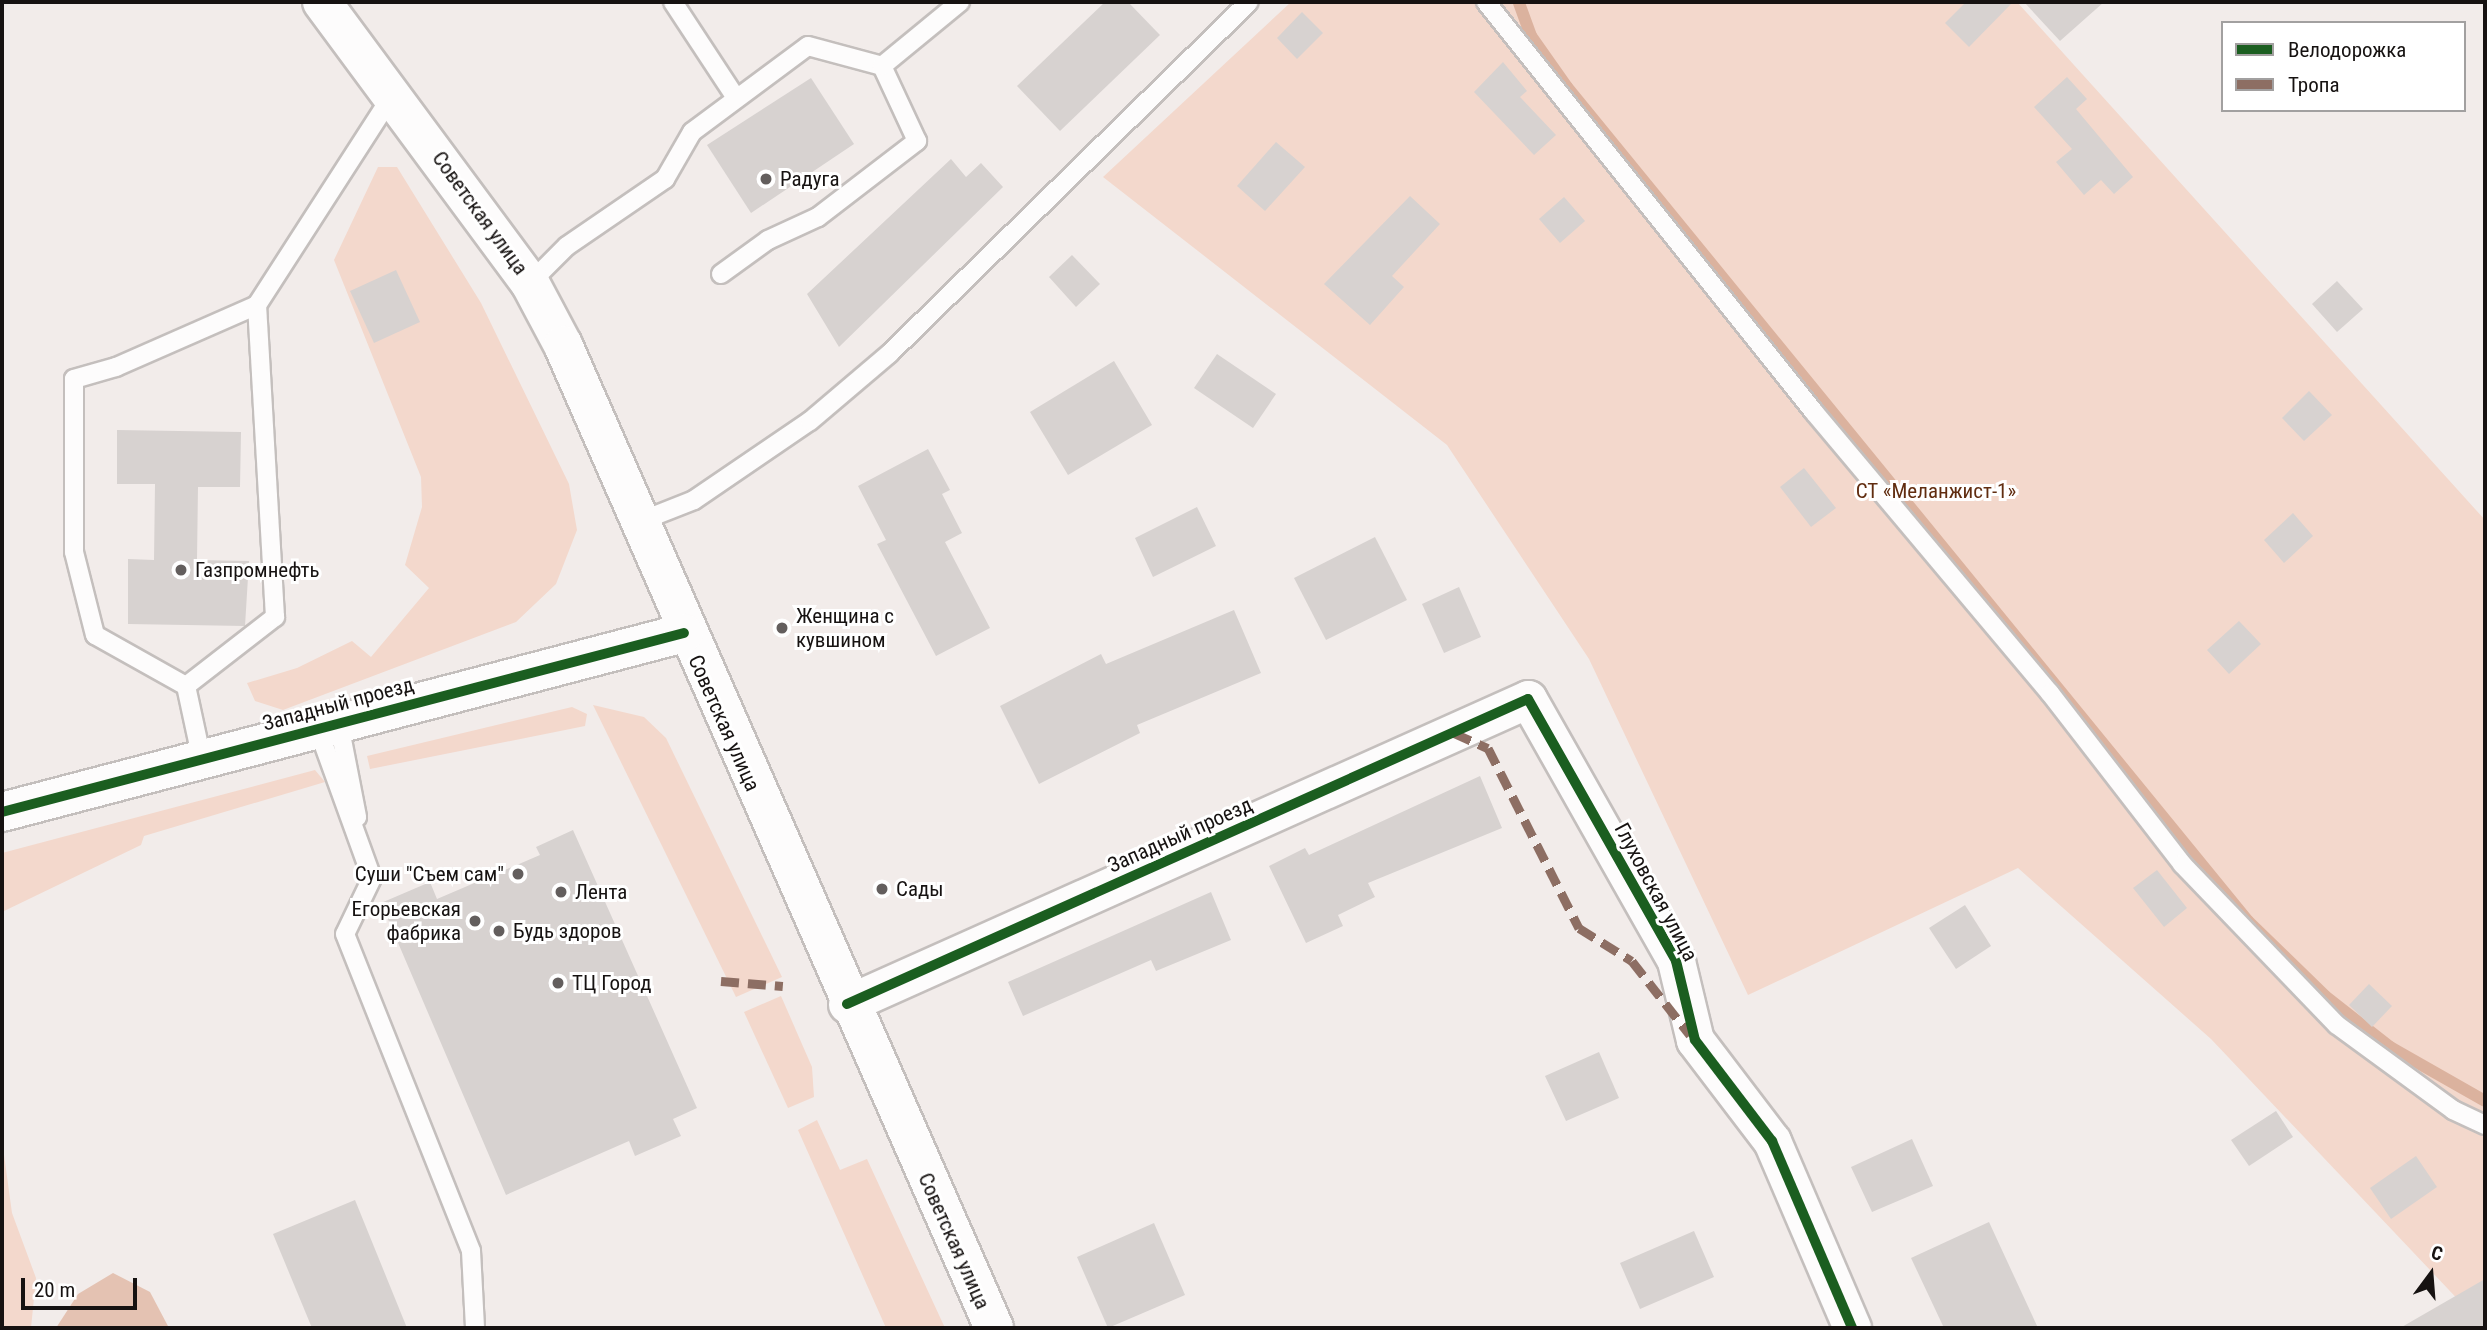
<!DOCTYPE html>
<meta charset="utf-8">
<style>
body{margin:0}
#map{position:relative;width:2487px;height:1330px;overflow:hidden;background:#f2ecea;font-family:"Roboto Condensed",sans-serif}
div>[style]{position:absolute}
.green>*{inset:0;background:#f3d8cc}
.forest>*{inset:0;background:#e4c2b2}
.stream>*{height:12px;margin:-6px;padding:0 6px;transform-origin:6px;border-radius:6px;background:#dbb29e}
.building>*{inset:0;background:#d7d2d0}
.roads{filter:drop-shadow(2px 0 #c4bfbd) drop-shadow(-2px 0 #c4bfbd) drop-shadow(0 2px #c4bfbd) drop-shadow(0 -2px #c4bfbd)}
.lane>*{height:18px;margin:-9px;padding:0 9px;transform-origin:9px;border-radius:9px;background:#fdfcfc}
.street>*{height:37px;margin:-18.5px;padding:0 18.5px;transform-origin:18.5px;border-radius:18.5px;background:#fdfcfc}
.secondary>*{height:38px;margin:-19px;padding:0 19px;transform-origin:19px;border-radius:19px;background:#fdfcfc}
.quiet>*{height:9px;margin-top:-4.5px;transform-origin:0;background:repeating-linear-gradient(90deg,#8d6e63 0 18px,transparent 0 27px)}
.cycleway>*{height:10px;margin:-5px;padding:0 5px;transform-origin:5px;border-radius:5px;background:#1b5e20}
.dots>*{width:19px;height:19px;translate:-50% -50%;box-sizing:border-box;border:4px solid #fff;border-radius:50%}
span{translate:-50% -50%;white-space:nowrap;text-align:center;line-height:1.15;-webkit-text-stroke:6px #fff;paint-order:stroke}
.poi-label{font-size:21px;color:#161211}
.left{translate:0 -50%;text-align:left}
.right{translate:-100% -50%;text-align:right}
.street-label{font-size:21px;color:#161211}
.park-label{font-size:21px;color:#612d10}
.frame{position:absolute;inset:0;border:4px solid #161211;pointer-events:none}
.legend{position:absolute;left:2221px;top:21px;width:245px;height:91px;box-sizing:border-box;background:#fff;border:2px solid #a2a0a0;margin:0;padding:9px 12px;list-style:none;font-size:21px;color:#161211}
.legend li{display:flex;align-items:center;gap:14px;height:35px}
.legend b{width:35px;border:2px solid #a2a0a0}
.north{position:absolute;left:2396px;top:1239px;width:70px;height:70px;-webkit-text-stroke:5px #fff;paint-order:stroke;rotate:16deg;font-size:19px;font-weight:700;line-height:28px;text-align:center;color:#161211}
.north::after{content:'';display:block;margin:auto;width:24px;height:32px;background:#161211;clip-path:polygon(50% 0,100% 100%,50% 72%,0 100%)}
.scale{position:absolute;left:21px;top:1278px;width:116px;height:32px;box-sizing:border-box;border:4px solid #161211;border-top:0;padding-left:9px;font-size:21px;line-height:24px;white-space:nowrap;color:#161211;-webkit-text-stroke:5px #fff;paint-order:stroke}
</style>
<div id="map">
<div class="green">
<div style="clip-path:polygon(1291px 2px,2017px 2px,2485px 520px,2485px 1328px,2211px 1039px,2018px 868px,1748px 995px,1589px 659px,1447px 445px,1103px 177px)"></div>
<div style="clip-path:polygon(378px 167px,397px 167px,481px 303px,569px 484px,577px 530px,556px 584px,516px 622px,283px 710px,255px 701px,247px 683px,297px 668px,352px 641px,371px 657px,429px 588px,405px 565px,422px 507px,421px 477px,334px 260px)"></div>
<div style="clip-path:polygon(593px 705px,644px 717px,666px 738px,782px 977px,736px 997px)"></div>
<div style="clip-path:polygon(572px 707px,587px 714px,585px 726px,370px 769px,367px 756px)"></div>
<div style="clip-path:polygon(315px 770px,325px 782px,144px 836px,141px 845px,2px 912px,2px 853px)"></div>
<div style="clip-path:polygon(781px 996px,812px 1067px,814px 1097px,788px 1108px,744px 1012px)"></div>
<div style="clip-path:polygon(817px 1120px,840px 1170px,867px 1159px,945px 1328px,886px 1328px,798px 1130px)"></div>
<div style="clip-path:polygon(2px 1140px,12px 1213px,36px 1278px,31px 1328px,2px 1328px)"></div>
</div>
<div class="forest">
<div style="clip-path:polygon(113px 1273px,150px 1292px,169px 1328px,56px 1328px,78px 1294px)"></div>
</div>
<div class="stream">
<div style="left:1519px;top:3px;width:35px;rotate:70deg"></div>
<div style="left:1531px;top:36px;width:62px;rotate:54.8deg"></div>
<div style="left:1567px;top:87px;width:1077px;rotate:50.77deg"></div>
<div style="left:2248px;top:921px;width:107px;rotate:44.2deg"></div>
<div style="left:2325px;top:996px;width:83px;rotate:38.1deg"></div>
<div style="left:2390px;top:1047px;width:109px;rotate:29.6deg"></div>
</div>
<div class="building">
<div style="clip-path:polygon(1105px 2px,1128px 2px,1160px 35px,1060px 131px,1017px 86px)"></div>
<div style="clip-path:polygon(1966px 2px,2013px 2px,1969px 47px,1945px 23px)"></div>
<div style="clip-path:polygon(2024px 2px,2104px 2px,2060px 41px)"></div>
<div style="clip-path:polygon(1302px 12px,1323px 33px,1297px 59px,1277px 38px)"></div>
<div style="clip-path:polygon(1503px 62px,1527px 91px,1520px 97px,1556px 135px,1534px 155px,1474px 92px)"></div>
<div style="clip-path:polygon(2067px 77px,2087px 99px,2076px 109px,2133px 177px,2114px 194px,2101px 180px,2084px 195px,2056px 162px,2072px 149px,2034px 107px)"></div>
<div style="clip-path:polygon(811px 78px,854px 144px,751px 213px,707px 145px)"></div>
<div style="clip-path:polygon(1276px 142px,1305px 167px,1265px 211px,1237px 186px)"></div>
<div style="clip-path:polygon(951px 159px,966px 177px,981px 163px,1003px 187px,839px 347px,807px 294px)"></div>
<div style="clip-path:polygon(1410px 196px,1440px 224px,1392px 276px,1404px 287px,1370px 325px,1324px 284px)"></div>
<div style="clip-path:polygon(1564px 197px,1585px 221px,1560px 243px,1539px 219px)"></div>
<div style="clip-path:polygon(1072px 255px,1100px 284px,1076px 307px,1049px 277px)"></div>
<div style="clip-path:polygon(396px 270px,420px 322px,374px 343px,350px 291px)"></div>
<div style="clip-path:polygon(2337px 281px,2363px 309px,2337px 332px,2312px 304px)"></div>
<div style="clip-path:polygon(1217px 354px,1276px 394px,1253px 428px,1194px 388px)"></div>
<div style="clip-path:polygon(1114px 361px,1152px 425px,1068px 475px,1030px 412px)"></div>
<div style="clip-path:polygon(2309px 391px,2332px 415px,2304px 441px,2282px 418px)"></div>
<div style="clip-path:polygon(117px 430px,241px 432px,240px 487px,198px 487px,197px 560px,249px 561px,245px 626px,128px 624px,128px 559px,154px 560px,155px 484px,117px 484px)"></div>
<div style="clip-path:polygon(928px 449px,950px 490px,942px 494px,962px 533px,945px 542px,990px 628px,936px 656px,877px 544px,886px 540px,858px 486px)"></div>
<div style="clip-path:polygon(1804px 468px,1836px 508px,1811px 527px,1780px 487px)"></div>
<div style="clip-path:polygon(1197px 507px,1216px 546px,1153px 577px,1135px 538px)"></div>
<div style="clip-path:polygon(2293px 513px,2313px 536px,2284px 563px,2264px 540px)"></div>
<div style="clip-path:polygon(1375px 537px,1407px 600px,1326px 640px,1294px 578px)"></div>
<div style="clip-path:polygon(1459px 587px,1481px 637px,1444px 653px,1422px 604px)"></div>
<div style="clip-path:polygon(1234px 610px,1261px 673px,1137px 725px,1140px 733px,1039px 784px,1000px 706px,1101px 654px,1106px 664px)"></div>
<div style="clip-path:polygon(2239px 621px,2261px 644px,2229px 674px,2207px 650px)"></div>
<div style="clip-path:polygon(1480px 776px,1502px 828px,1368px 883px,1375px 897px,1338px 915px,1343px 926px,1306px 943px,1269px 866px,1305px 848px,1309px 855px)"></div>
<div style="clip-path:polygon(573px 830px,697px 1108px,673px 1119px,681px 1136px,635px 1156px,629px 1141px,506px 1195px,381px 903px,430px 882px,437px 899px,540px 855px,536px 847px)"></div>
<div style="clip-path:polygon(2157px 870px,2187px 908px,2164px 927px,2133px 888px)"></div>
<div style="clip-path:polygon(1211px 892px,1231px 940px,1156px 971px,1151px 960px,1023px 1016px,1008px 982px)"></div>
<div style="clip-path:polygon(1965px 905px,1991px 946px,1956px 969px,1929px 928px)"></div>
<div style="clip-path:polygon(2369px 984px,2392px 1006px,2372px 1027px,2349px 1005px)"></div>
<div style="clip-path:polygon(1599px 1052px,1619px 1098px,1566px 1121px,1545px 1076px)"></div>
<div style="clip-path:polygon(2276px 1111px,2293px 1137px,2249px 1166px,2231px 1140px)"></div>
<div style="clip-path:polygon(1912px 1139px,1933px 1186px,1872px 1212px,1851px 1167px)"></div>
<div style="clip-path:polygon(2416px 1156px,2437px 1187px,2391px 1219px,2370px 1188px)"></div>
<div style="clip-path:polygon(355px 1200px,407px 1328px,312px 1328px,273px 1234px)"></div>
<div style="clip-path:polygon(1989px 1222px,2038px 1328px,1944px 1328px,1911px 1258px)"></div>
<div style="clip-path:polygon(1154px 1223px,1185px 1295px,1108px 1328px,1077px 1257px)"></div>
<div style="clip-path:polygon(1694px 1231px,1714px 1277px,1640px 1309px,1620px 1263px)"></div>
<div style="clip-path:polygon(2485px 1279px,2485px 1328px,2400px 1328px)"></div>
</div>
<div class="roads">
<div class="lane">
<div style="left:673px;top:2px;width:115px;rotate:56.7deg"></div>
<div style="left:1486px;top:2px;width:525px;rotate:51.34deg"></div>
<div style="left:1814px;top:412px;width:367px;rotate:50deg"></div>
<div style="left:2050px;top:693px;width:216px;rotate:52.3deg"></div>
<div style="left:2182px;top:864px;width:223px;rotate:46.1deg"></div>
<div style="left:2337px;top:1025px;width:144px;rotate:36.2deg"></div>
<div style="left:2453px;top:1110px;width:35px;rotate:25deg"></div>
<div style="left:721px;top:274px;width:58px;rotate:-35.9deg"></div>
<div style="left:768px;top:240px;width:55px;rotate:-24.7deg"></div>
<div style="left:818px;top:217px;width:125px;rotate:-37.5deg"></div>
<div style="left:917px;top:141px;width:83px;rotate:-115deg"></div>
<div style="left:530px;top:283px;width:52px;rotate:-45deg"></div>
<div style="left:567px;top:246px;width:119px;rotate:-34.4deg"></div>
<div style="left:665px;top:179px;width:54px;rotate:-60.1deg"></div>
<div style="left:692px;top:132px;width:144px;rotate:-36.6deg"></div>
<div style="left:808px;top:46px;width:77px;rotate:15.1deg"></div>
<div style="left:882px;top:66px;width:101px;rotate:-39.4deg"></div>
<div style="left:641px;top:521px;width:57px;rotate:-21.6deg"></div>
<div style="left:694px;top:500px;width:140px;rotate:-34.3deg"></div>
<div style="left:810px;top:421px;width:104px;rotate:-40.3deg"></div>
<div style="left:889px;top:354px;width:503px;rotate:-44.36deg"></div>
<div style="left:186px;top:686px;width:104px;rotate:-150.7deg"></div>
<div style="left:95px;top:635px;width:86px;rotate:-104.2deg"></div>
<div style="left:74px;top:552px;width:173px;rotate:-90deg"></div>
<div style="left:74px;top:379px;width:44px;rotate:-15.9deg"></div>
<div style="left:116px;top:367px;width:154px;rotate:-23.7deg"></div>
<div style="left:339px;top:724px;width:95px;rotate:79deg"></div>
<div style="left:318px;top:729px;width:158px;rotate:70.1deg"></div>
<div style="left:372px;top:878px;width:62px;rotate:115.7deg"></div>
<div style="left:345px;top:934px;width:341px;rotate:68.3deg"></div>
<div style="left:471px;top:1251px;width:77px;rotate:87deg"></div>
<div style="left:202px;top:760px;width:76px;rotate:-102.2deg"></div>
<div style="left:186px;top:686px;width:113px;rotate:-37.8deg"></div>
<div style="left:275px;top:617px;width:313px;rotate:-93.3deg"></div>
<div style="left:257px;top:305px;width:251px;rotate:-57.2deg"></div>
</div>
<div class="street">
<div style="left:847px;top:1004px;width:746px;rotate:-24.13deg"></div>
<div style="left:1528px;top:699px;width:301px;rotate:60.5deg"></div>
<div style="left:1676px;top:961px;width:81px;rotate:76.5deg"></div>
<div style="left:1695px;top:1040px;width:127px;rotate:52.7deg"></div>
<div style="left:1772px;top:1141px;width:203px;rotate:66.8deg"></div>
</div>
<div class="secondary">
<div style="left:322px;top:2px;width:350px;rotate:53.5deg"></div>
<div style="left:530px;top:283px;width:70px;rotate:62deg"></div>
<div style="left:563px;top:345px;width:1073px;rotate:66.32deg"></div>
<div style="left:2px;top:812px;width:705px;rotate:-14.71deg"></div>
</div>
</div>
<div class="quiet">
<div style="left:1454px;top:733px;width:37px;rotate:24deg"></div>
<div style="left:1488px;top:748px;width:202px;rotate:63.2deg"></div>
<div style="left:1579px;top:928px;width:62px;rotate:31.9deg"></div>
<div style="left:1632px;top:961px;width:94px;rotate:51.9deg"></div>
<div style="left:721px;top:981px;width:62px;rotate:4.6deg"></div>
</div>
<div class="cycleway">
<div style="left:2px;top:812px;width:705px;rotate:-14.71deg"></div>
<div style="left:847px;top:1004px;width:746px;rotate:-24.13deg"></div>
<div style="left:1528px;top:699px;width:301px;rotate:60.5deg"></div>
<div style="left:1676px;top:961px;width:81px;rotate:76.5deg"></div>
<div style="left:1695px;top:1040px;width:127px;rotate:52.7deg"></div>
<div style="left:1772px;top:1141px;width:203px;rotate:66.8deg"></div>
</div>
<div class="dots">
<div style="left:766px;top:179px;background:#635e5d"></div>
<div style="left:181px;top:570px;background:#635e5d"></div>
<div style="left:782px;top:628px;background:#635e5d"></div>
<div style="left:518px;top:874px;background:#635e5d"></div>
<div style="left:882px;top:889px;background:#635e5d"></div>
<div style="left:561px;top:892px;background:#635e5d"></div>
<div style="left:475px;top:921px;background:#635e5d"></div>
<div style="left:499px;top:931px;background:#635e5d"></div>
<div style="left:558px;top:983px;background:#635e5d"></div>
</div>
<div class="poi-label">
<span class="left" style="left:780px;top:179px">Радуга</span>
<span class="left" style="left:195px;top:570px">Газпромнефть</span>
<span class="left" style="left:796px;top:628px">Женщина с<br>кувшином</span>
<span class="right" style="left:504px;top:874px">Суши "Съем сам"</span>
<span class="left" style="left:896px;top:889px">Сады</span>
<span class="left" style="left:575px;top:892px">Лента</span>
<span class="right" style="left:461px;top:921px">Егорьевская<br>фабрика</span>
<span class="left" style="left:513px;top:931px">Будь здоров</span>
<span class="left" style="left:572px;top:983px">ТЦ Город</span>
</div>
<div class="street-label">
<span style="left:480px;top:213px;rotate:54deg">Советская улица</span>
<span style="left:338px;top:704px;rotate:-15deg">Западный проезд</span>
<span style="left:724px;top:723px;rotate:66deg">Советская улица</span>
<span style="left:1180px;top:835px;rotate:-24deg">Западный проезд</span>
<span style="left:1656px;top:892px;rotate:62deg">Глуховская улица</span>
<span style="left:954px;top:1241px;rotate:66deg">Советская улица</span>
</div>
<div class="park-label">
<span style="left:1936px;top:491px">СТ «Меланжист-1»</span>
</div>
<div class="frame"></div>
<ul class="legend">
<li><b style="height:9px;background:#1b5e20"></b>Велодорожка</li>
<li><b style="height:9px;background:#8d6e63"></b>Тропа</li>
</ul>
<div class="north">С</div>
<div class="scale">20 m</div>
</div>
